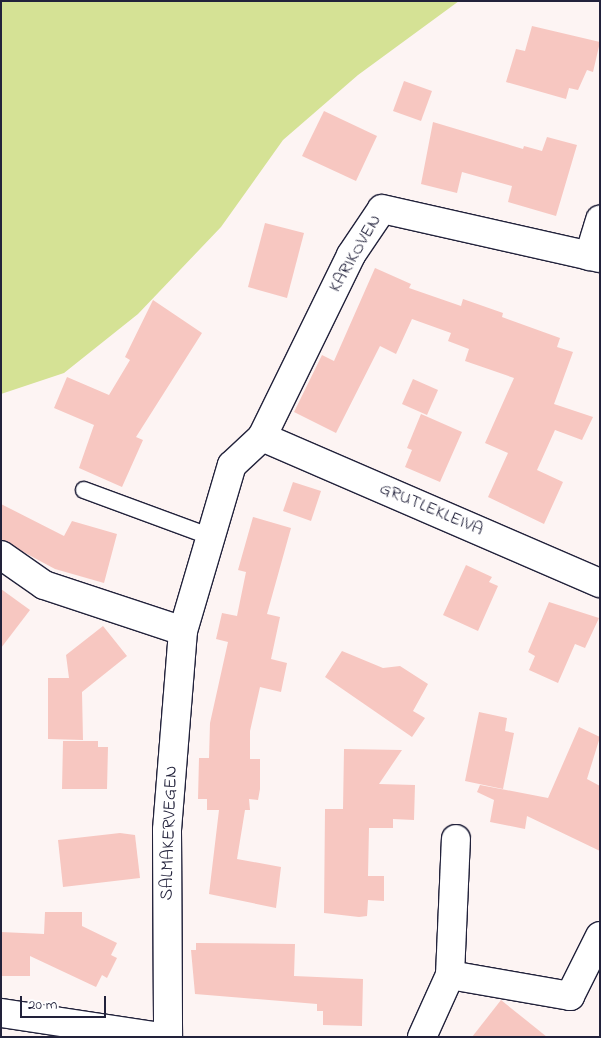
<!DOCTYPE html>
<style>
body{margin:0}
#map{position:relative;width:601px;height:1038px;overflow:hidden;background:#fdf4f3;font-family:"Indie Flower",sans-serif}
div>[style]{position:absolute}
.green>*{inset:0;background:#d5e295}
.building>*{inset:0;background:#f7c7c1}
.roads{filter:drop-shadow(1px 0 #22223b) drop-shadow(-1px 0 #22223b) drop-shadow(0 1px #22223b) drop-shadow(0 -1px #22223b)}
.service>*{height:16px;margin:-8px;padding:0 8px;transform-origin:8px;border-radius:8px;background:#fff}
.minor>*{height:28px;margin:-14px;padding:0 14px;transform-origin:14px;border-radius:14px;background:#fff}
span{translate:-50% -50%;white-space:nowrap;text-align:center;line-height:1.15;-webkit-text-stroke:4px #fff;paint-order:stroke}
.street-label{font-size:18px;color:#22223b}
.frame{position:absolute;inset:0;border:2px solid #22223b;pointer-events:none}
.scale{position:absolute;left:20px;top:996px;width:86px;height:22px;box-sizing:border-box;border:2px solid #22223b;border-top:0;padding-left:6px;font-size:15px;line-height:18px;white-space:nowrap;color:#22223b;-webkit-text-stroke:4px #fff;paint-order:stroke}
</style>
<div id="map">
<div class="green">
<div style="clip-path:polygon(1px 1px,459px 1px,358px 75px,283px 140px,221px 227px,138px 314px,64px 373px,1px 394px)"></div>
</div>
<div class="building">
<div style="clip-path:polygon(532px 26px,600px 42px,593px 72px,587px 70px,578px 90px,569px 88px,566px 99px,506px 82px,516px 49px,525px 51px)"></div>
<div style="clip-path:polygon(404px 81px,432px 91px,421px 121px,393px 111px)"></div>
<div style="clip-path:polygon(324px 111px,377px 136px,356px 181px,302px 156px)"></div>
<div style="clip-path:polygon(433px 122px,523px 149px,524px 146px,542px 151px,547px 137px,577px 145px,556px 216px,508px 202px,512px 186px,462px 172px,457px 193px,421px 184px)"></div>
<div style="clip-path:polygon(265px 223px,304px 233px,287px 298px,248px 287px)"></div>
<div style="clip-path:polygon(375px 268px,411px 284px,409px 288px,461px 306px,463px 299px,503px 313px,502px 317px,560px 338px,557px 347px,573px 352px,554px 404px,593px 417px,582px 440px,555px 430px,537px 470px,563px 482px,544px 524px,488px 497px,508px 453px,485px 443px,514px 378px,465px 361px,469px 349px,448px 341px,451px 333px,412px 319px,396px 354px,380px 346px,336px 433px,294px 412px,322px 355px,334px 361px)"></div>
<div style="clip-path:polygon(153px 300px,202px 333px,136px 437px,143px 440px,122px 487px,79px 468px,94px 425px,54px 408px,67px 377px,109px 395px,130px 360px,125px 357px)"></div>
<div style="clip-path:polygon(413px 379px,438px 390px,427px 415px,402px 404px)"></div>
<div style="clip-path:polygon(421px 414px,462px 432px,440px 482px,405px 467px,412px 450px,407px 448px)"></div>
<div style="clip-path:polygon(293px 482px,321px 491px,311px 521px,283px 511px)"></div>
<div style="clip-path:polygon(1px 504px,64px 536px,72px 521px,117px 534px,104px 583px,55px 569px,1px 540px)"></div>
<div style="clip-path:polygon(253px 517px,291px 528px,267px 614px,280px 617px,271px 659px,287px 663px,281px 692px,260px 687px,250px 731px,250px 759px,260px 759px,260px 789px,258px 800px,249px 799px,250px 810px,245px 810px,237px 859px,281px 867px,276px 908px,209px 894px,219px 810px,207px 810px,207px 799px,198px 799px,199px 758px,209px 758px,210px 723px,228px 642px,216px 639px,222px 613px,237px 616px,246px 572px,238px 570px)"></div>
<div style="clip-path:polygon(466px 565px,492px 577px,489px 582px,498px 586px,478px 631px,443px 615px)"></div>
<div style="clip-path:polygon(1px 589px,30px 610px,1px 648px)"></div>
<div style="clip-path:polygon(549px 602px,599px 618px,585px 648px,575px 644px,558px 683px,529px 670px,535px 656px,528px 652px)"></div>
<div style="clip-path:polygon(103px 626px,127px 656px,82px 692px,83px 740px,48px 739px,48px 678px,69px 678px,66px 655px)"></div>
<div style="clip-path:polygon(342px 651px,383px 668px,400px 666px,428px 684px,413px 711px,425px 718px,412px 737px,325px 677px)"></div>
<div style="clip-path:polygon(479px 712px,507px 718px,505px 731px,514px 733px,503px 789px,465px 781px)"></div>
<div style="clip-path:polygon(579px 727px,600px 737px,587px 779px,600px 786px,600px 851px,527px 816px,525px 829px,490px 822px,494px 800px,477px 792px,480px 785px,548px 798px)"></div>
<div style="clip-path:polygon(63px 741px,98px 741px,98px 747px,108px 747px,107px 789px,62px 789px)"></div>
<div style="clip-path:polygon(344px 749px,402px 750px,379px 784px,415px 785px,414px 820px,393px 819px,393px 828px,369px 828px,368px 876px,384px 876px,384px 901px,368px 900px,367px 916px,359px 917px,324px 913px,325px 809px,343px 809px)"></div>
<div style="clip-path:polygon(120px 833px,135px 835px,140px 878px,63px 887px,58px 840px)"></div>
<div style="clip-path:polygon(45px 912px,82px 912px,82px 926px,117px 943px,111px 955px,117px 958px,107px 978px,102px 975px,96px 987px,30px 956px,30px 976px,1px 976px,1px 932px,44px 934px)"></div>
<div style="clip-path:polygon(196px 943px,295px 944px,294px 976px,363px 979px,362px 1026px,323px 1025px,323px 1011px,317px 1011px,317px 1004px,195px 994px,191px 950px,196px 950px)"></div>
<div style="clip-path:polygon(501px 1000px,547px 1037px,472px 1037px)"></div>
</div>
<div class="roads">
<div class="service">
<div style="left:84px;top:490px;width:135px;rotate:20.3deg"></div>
</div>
<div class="minor">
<div style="left:589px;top:256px;width:38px;rotate:-73deg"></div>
<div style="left:262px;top:437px;width:368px;rotate:23.4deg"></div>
<div style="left:1px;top:555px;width:52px;rotate:34.9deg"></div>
<div style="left:44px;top:585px;width:146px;rotate:18.3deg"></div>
<div style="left:183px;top:631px;width:200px;rotate:94.6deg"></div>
<div style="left:167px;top:830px;width:207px;rotate:89.7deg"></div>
<div style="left:183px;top:631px;width:173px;rotate:-73.6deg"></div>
<div style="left:232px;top:465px;width:41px;rotate:-43deg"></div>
<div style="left:262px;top:437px;width:203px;rotate:-63.9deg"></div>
<div style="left:351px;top:255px;width:55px;rotate:-56deg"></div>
<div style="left:382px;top:209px;width:223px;rotate:12.7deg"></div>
<div style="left:450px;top:975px;width:122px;rotate:9.9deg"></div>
<div style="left:570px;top:996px;width:67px;rotate:-63.4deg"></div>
<div style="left:1px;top:1013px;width:161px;rotate:8.6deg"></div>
<div style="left:422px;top:1037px;width:68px;rotate:-65.7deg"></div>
<div style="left:450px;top:975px;width:136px;rotate:-87.5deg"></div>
</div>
</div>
<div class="street-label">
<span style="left:356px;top:254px;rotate:-60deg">KARIKOVEN</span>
<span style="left:431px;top:510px;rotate:23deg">GRUTLEKLEIVA</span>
<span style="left:170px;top:833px;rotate:-88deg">SALMAKERVEGEN</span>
</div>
<div class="frame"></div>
<div class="scale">20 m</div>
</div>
